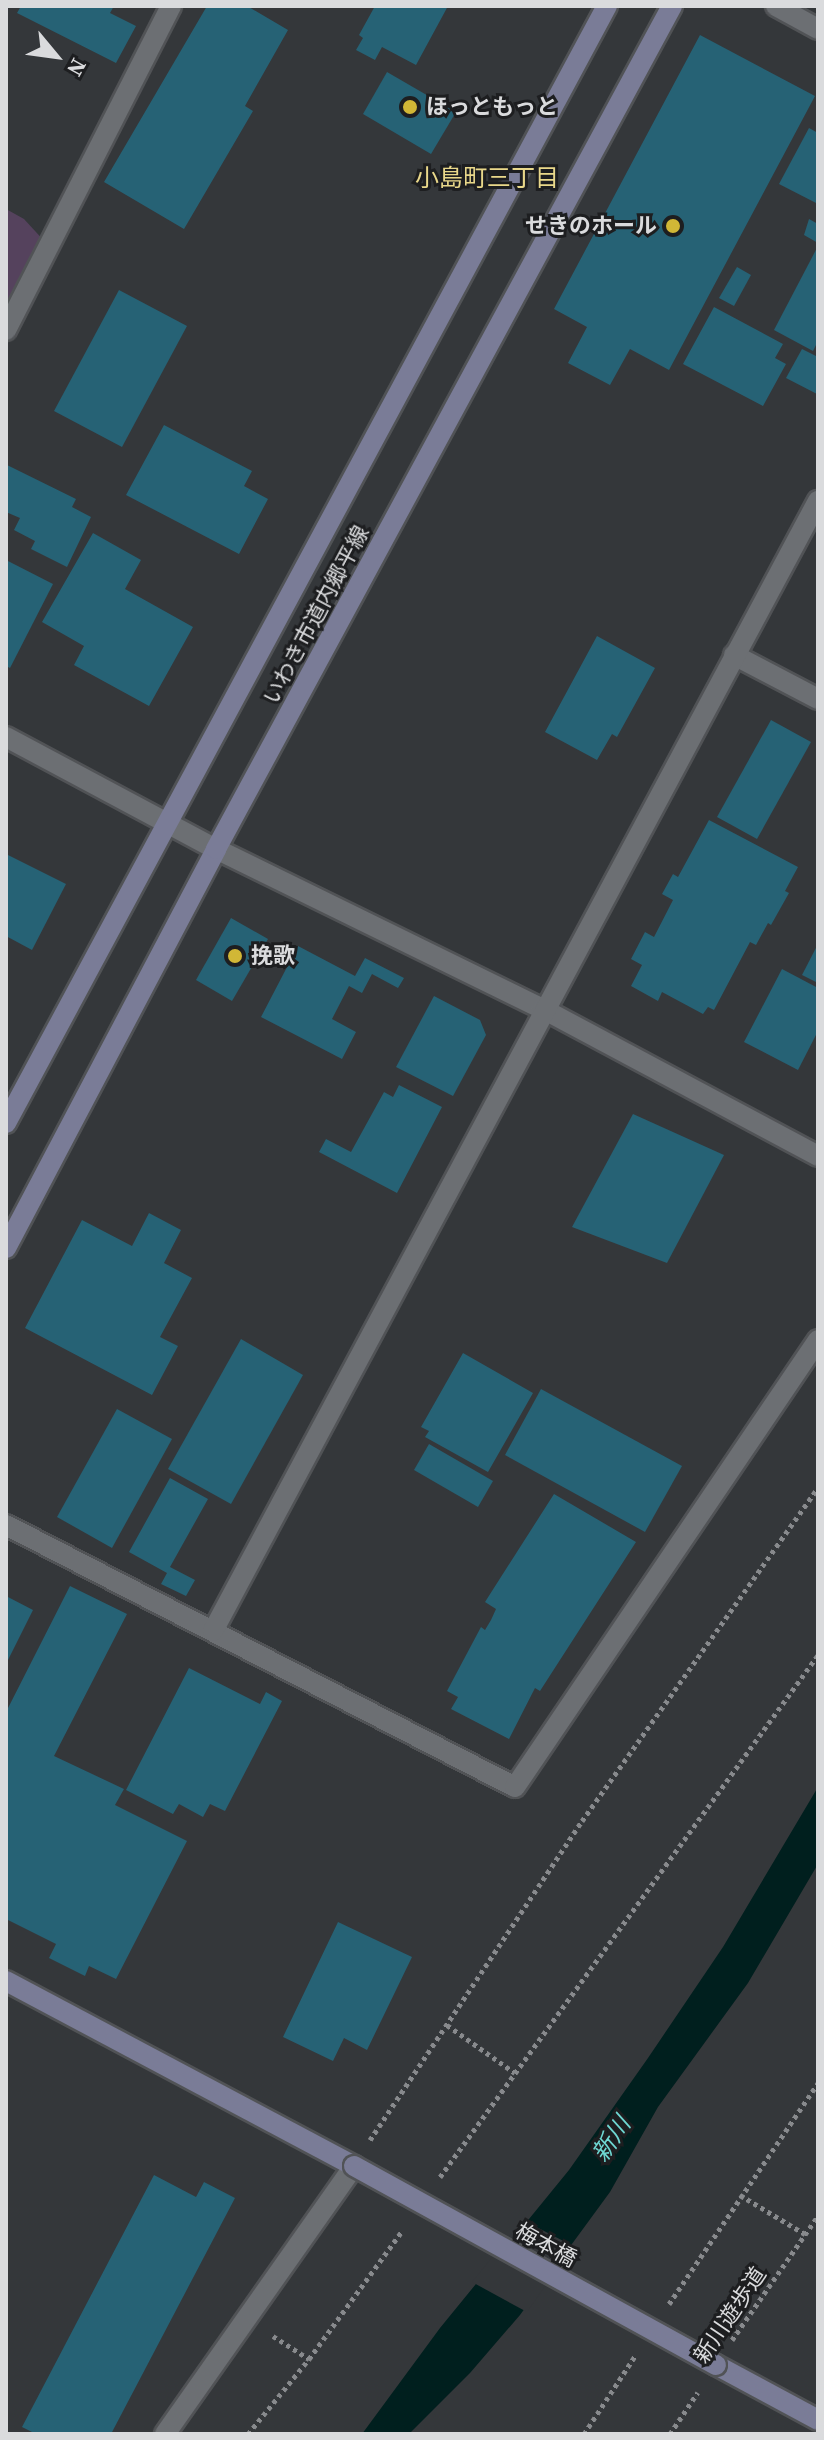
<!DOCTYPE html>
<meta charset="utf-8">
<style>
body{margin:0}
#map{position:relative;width:824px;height:2440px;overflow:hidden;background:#34373a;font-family:"Source Serif 4","Noto Sans JP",serif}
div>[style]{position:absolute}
.green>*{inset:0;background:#55425d}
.water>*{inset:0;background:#001f1e}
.pier>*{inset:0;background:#34373a}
.building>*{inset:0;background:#266275}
.path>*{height:5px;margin-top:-2.5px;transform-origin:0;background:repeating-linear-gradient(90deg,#888a8d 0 4px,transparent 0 8px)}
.roads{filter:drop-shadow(2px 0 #515356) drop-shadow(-2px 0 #515356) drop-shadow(0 2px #515356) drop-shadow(0 -2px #515356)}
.street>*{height:20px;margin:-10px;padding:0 10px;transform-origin:10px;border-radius:10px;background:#6c6f73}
.secondary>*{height:20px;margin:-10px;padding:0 10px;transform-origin:10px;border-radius:10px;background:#7a7c97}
.bridges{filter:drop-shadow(2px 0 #515356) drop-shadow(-2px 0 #515356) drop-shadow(0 2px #515356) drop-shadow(0 -2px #515356)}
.secondary-bridge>*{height:20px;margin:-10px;padding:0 10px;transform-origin:10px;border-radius:10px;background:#7a7c97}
.dots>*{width:22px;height:22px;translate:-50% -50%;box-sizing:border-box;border:4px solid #1d1e20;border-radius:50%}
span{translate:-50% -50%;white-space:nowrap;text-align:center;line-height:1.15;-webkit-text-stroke:6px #1d1e20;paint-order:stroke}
.poi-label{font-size:22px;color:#dadbdd;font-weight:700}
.left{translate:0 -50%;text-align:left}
.right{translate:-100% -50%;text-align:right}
.street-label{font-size:22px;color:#dadbdd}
.neighbourhood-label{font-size:24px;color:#e9d88a}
.water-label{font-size:24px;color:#6ed7d2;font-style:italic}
.frame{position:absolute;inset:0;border:8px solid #dadbdd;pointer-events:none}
.north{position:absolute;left:16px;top:16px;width:80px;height:80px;-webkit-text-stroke:6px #1d1e20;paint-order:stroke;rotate:119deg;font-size:22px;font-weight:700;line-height:32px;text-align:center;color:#dadbdd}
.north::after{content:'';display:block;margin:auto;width:28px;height:36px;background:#dadbdd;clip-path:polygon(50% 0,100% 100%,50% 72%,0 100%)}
</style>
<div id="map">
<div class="green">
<div style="clip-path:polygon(6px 209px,24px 219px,47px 244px,6px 330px)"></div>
</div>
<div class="water">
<div style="clip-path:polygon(818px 1787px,818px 1864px,748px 1983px,658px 2107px,610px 2192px,520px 2315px,470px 2373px,409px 2434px,362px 2434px,440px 2328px,569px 2170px,648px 2058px,723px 1947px)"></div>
</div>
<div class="pier">
<div style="clip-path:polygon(523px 2220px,573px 2246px,527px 2312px,472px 2282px)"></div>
</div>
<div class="building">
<div style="clip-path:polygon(21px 6px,114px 6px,110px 13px,136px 26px,116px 63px,17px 13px)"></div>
<div style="clip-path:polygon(207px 6px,247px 6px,288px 30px,245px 106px,253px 111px,184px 229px,104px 182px)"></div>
<div style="clip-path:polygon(375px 6px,448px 6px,416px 65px,382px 47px,375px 60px,356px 50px,363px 38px,359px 35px)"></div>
<div style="clip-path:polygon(700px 35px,815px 96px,669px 370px,630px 349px,610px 385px,568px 363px,587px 327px,554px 309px)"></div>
<div style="clip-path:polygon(387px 72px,456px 112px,431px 154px,363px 114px)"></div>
<div style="clip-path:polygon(809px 128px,818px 133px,818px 204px,779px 184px)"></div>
<div style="clip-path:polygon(809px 219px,818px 224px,818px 243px,804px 235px)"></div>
<div style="clip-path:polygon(818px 246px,818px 341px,813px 351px,774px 330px)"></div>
<div style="clip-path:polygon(737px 267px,751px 275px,734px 306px,719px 298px)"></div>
<div style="clip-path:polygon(119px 290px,187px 326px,122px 447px,54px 411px)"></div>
<div style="clip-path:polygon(714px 307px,783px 344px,775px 358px,786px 364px,763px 406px,683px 364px)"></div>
<div style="clip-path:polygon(802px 349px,818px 357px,817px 394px,786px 378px)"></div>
<div style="clip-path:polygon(164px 425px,252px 471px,244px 486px,268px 499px,239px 554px,126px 495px)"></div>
<div style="clip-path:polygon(7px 465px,76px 499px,72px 507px,91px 517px,67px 567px,31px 549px,35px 541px,14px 530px,20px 518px,6px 512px)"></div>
<div style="clip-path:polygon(93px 533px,141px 560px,125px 589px,193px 627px,149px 706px,74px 665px,84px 646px,42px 622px)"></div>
<div style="clip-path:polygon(6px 560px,53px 584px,10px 668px,6px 666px)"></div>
<div style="clip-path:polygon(597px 636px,655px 668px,617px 737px,612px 734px,597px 760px,545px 732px)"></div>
<div style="clip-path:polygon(771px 720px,811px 742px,757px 839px,717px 817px)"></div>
<div style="clip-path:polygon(709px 820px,798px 867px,785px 891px,789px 893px,771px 925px,768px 923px,756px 945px,750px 942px,714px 1010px,708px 1007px,703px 1014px,662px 992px,658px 1001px,631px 986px,642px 965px,631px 959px,645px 932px,654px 937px,673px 900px,662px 894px,673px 874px,678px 877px)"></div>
<div style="clip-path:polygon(6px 854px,66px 884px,32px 950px,6px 936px)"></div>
<div style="clip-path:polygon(231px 918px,268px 939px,232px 1001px,196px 980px)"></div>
<div style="clip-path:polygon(818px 944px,818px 983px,802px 975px)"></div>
<div style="clip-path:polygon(298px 946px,355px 976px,365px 958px,404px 978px,398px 988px,372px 974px,362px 993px,349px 986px,332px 1019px,356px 1032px,342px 1059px,261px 1017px)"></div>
<div style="clip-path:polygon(782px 969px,818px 988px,818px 1031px,798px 1070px,744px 1042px)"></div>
<div style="clip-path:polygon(434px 996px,480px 1020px,486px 1035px,453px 1096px,396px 1067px)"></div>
<div style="clip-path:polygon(399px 1085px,442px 1107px,397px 1193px,319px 1152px,326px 1139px,351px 1152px,384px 1092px,393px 1097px)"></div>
<div style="clip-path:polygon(633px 1114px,724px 1155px,667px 1263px,572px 1227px)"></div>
<div style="clip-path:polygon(149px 1213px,181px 1230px,164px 1263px,192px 1278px,160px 1337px,178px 1346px,152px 1395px,25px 1328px,82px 1220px,132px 1246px)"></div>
<div style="clip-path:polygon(241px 1339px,303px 1375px,231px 1504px,168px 1469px)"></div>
<div style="clip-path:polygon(463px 1353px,533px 1393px,488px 1472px,425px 1437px,429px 1431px,421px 1427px)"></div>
<div style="clip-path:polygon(541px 1389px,682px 1466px,645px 1532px,505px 1455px)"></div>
<div style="clip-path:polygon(117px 1409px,172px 1439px,112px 1548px,57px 1517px)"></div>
<div style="clip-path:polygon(429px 1444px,493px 1481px,478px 1507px,414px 1470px)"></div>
<div style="clip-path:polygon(170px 1478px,208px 1499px,170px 1567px,195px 1580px,186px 1596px,161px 1584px,167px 1573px,129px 1552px)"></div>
<div style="clip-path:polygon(554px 1494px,636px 1542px,540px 1691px,535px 1688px,509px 1739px,451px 1709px,458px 1697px,447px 1691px,481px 1627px,485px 1630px,491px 1620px,496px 1609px,485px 1602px)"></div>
<div style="clip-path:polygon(70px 1586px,127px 1614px,54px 1756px,124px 1789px,115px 1805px,187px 1841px,116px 1979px,89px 1966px,85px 1976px,49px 1958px,56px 1944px,6px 1919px,6px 1712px)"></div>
<div style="clip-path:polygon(6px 1596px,33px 1610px,6px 1664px)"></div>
<div style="clip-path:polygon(189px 1668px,260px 1704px,266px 1692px,282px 1701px,225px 1811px,210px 1804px,203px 1817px,179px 1804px,173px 1814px,126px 1790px)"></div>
<div style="clip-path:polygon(338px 1922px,412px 1957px,367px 2050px,344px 2038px,333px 2061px,283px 2037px)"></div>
<div style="clip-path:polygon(154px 2175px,196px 2197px,204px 2182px,235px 2198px,111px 2434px,36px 2434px,22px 2427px)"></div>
</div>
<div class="path">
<div style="left:447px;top:2025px;width:83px;rotate:35.2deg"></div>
<div style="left:370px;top:2140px;width:383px;rotate:-56.4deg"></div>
<div style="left:582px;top:1821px;width:408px;rotate:-54.7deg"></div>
<div style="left:440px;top:2177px;width:644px;rotate:-54.09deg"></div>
<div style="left:740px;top:2195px;width:76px;rotate:31deg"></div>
<div style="left:669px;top:2304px;width:267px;rotate:-56deg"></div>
<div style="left:273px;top:2336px;width:43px;rotate:32.6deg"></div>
<div style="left:732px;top:2340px;width:151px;rotate:-55.3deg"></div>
<div style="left:248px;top:2434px;width:97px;rotate:-50.9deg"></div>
<div style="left:309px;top:2359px;width:158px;rotate:-54deg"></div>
<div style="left:584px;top:2434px;width:93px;rotate:-56.8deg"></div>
<div style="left:670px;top:2434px;width:50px;rotate:-56.3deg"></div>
</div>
<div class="roads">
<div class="street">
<div style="left:776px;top:6px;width:48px;rotate:28.7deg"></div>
<div style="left:6px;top:330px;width:364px;rotate:-63deg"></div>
<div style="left:734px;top:655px;width:95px;rotate:27.6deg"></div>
<div style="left:6px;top:737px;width:238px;rotate:28.1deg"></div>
<div style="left:216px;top:849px;width:364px;rotate:26.1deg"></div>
<div style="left:543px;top:1009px;width:312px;rotate:28.1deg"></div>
<div style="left:6px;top:1525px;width:572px;rotate:27.24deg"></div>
<div style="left:515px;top:1787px;width:540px;rotate:-55.87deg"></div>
<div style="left:213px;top:1631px;width:1282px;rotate:-61.84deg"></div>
<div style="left:165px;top:2434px;width:328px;rotate:-54.8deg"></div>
</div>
<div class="secondary">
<div style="left:6px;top:1123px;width:1268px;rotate:-61.72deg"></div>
<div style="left:6px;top:1248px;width:451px;rotate:-62.2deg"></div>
<div style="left:216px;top:849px;width:958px;rotate:-61.59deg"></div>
<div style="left:6px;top:1981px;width:394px;rotate:28deg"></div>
<div style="left:716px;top:2365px;width:116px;rotate:28.3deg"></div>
</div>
</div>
<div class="bridges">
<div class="secondary-bridge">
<div style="left:354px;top:2166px;width:413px;rotate:28.8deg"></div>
</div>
</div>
<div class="dots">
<div style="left:410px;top:107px;background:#d1b736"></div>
<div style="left:673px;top:226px;background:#d1b736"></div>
<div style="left:235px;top:956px;background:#d1b736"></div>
</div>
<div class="poi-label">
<span class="left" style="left:426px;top:107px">ほっともっと</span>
<span class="right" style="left:657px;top:226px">せきのホール</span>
<span class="left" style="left:251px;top:956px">挽歌</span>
</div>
<div class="street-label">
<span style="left:316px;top:615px;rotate:-62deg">いわき市道内郷平線</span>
<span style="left:546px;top:2245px;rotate:29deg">梅本橋</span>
<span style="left:730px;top:2315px;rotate:-56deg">新川遊歩道</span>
</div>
<div class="neighbourhood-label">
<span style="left:487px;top:178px">小島町三丁目</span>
</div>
<div class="water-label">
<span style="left:611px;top:2139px;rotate:-56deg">新川</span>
</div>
<div class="frame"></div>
<div class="north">N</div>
</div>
